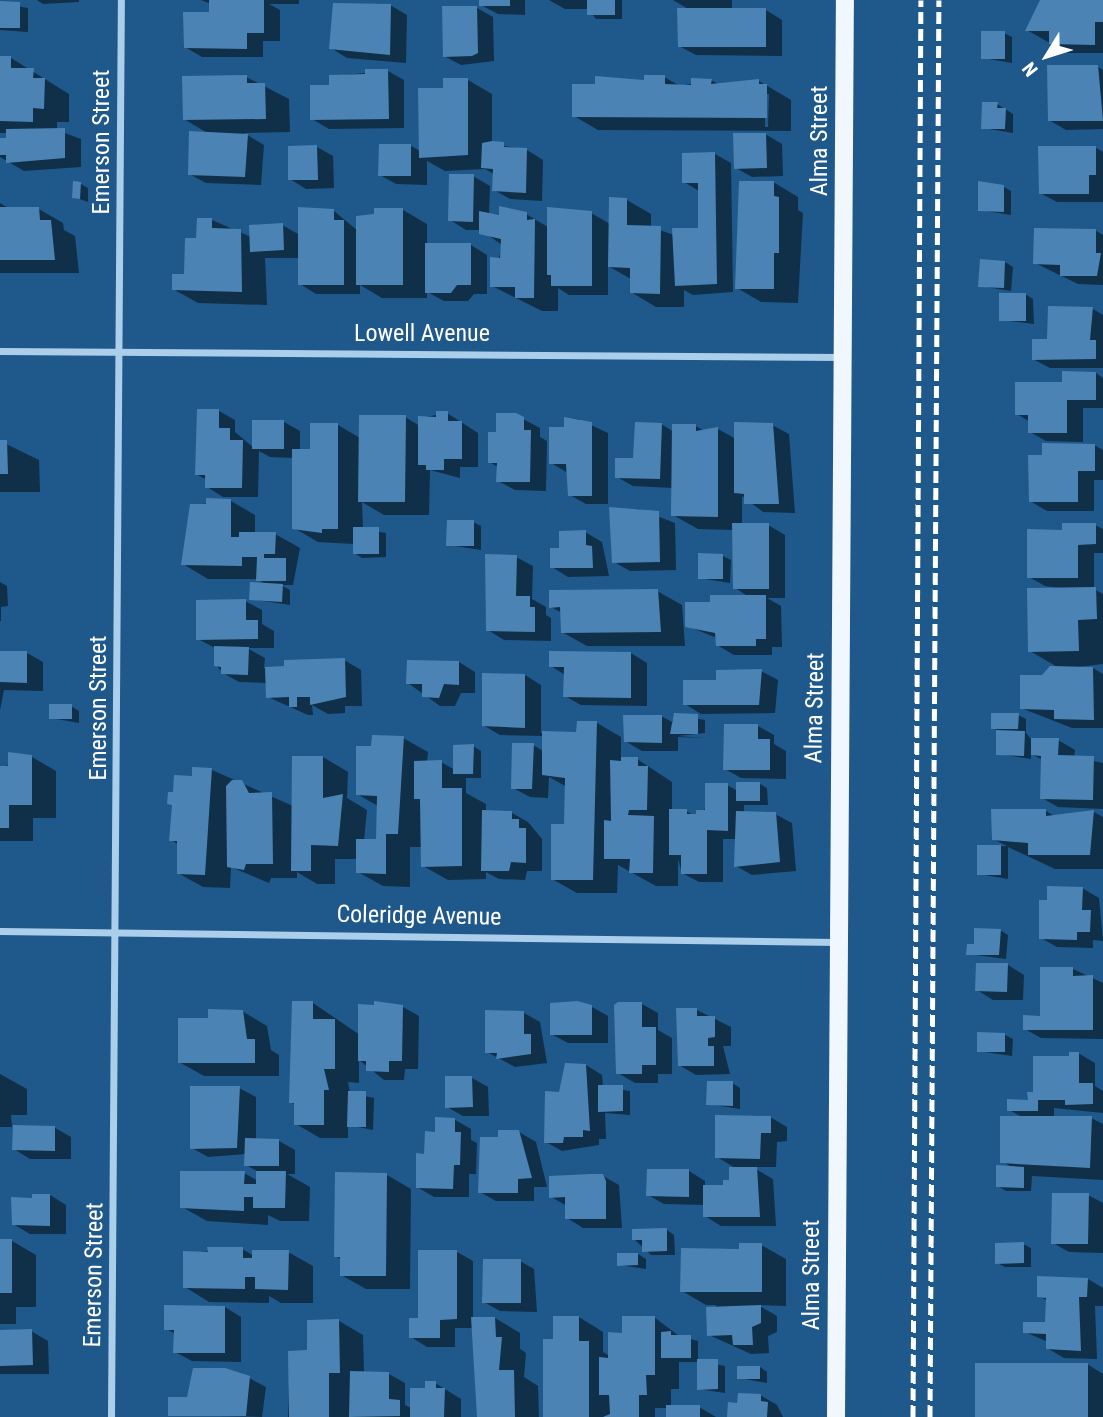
<!DOCTYPE html>
<style>
body{margin:0}
#map{position:relative;width:1103px;height:1417px;overflow:hidden;background:#1f588a;font-family:"Roboto Condensed",sans-serif}
div>[style]{position:absolute}
.shadow>*{inset:0;background:#0007}
.building>*{inset:0;background:#4b84b4}
.minor>*{height:7px;margin:-3.5px;padding:0 3.5px;transform-origin:3.5px;border-radius:3.5px;background:#abceeb}
.primary>*{height:18px;margin:-9px;padding:0 9px;transform-origin:9px;border-radius:9px;background:#f0f7fe}
.rail>*{height:5px;margin-top:-2.5px;transform-origin:0;background:repeating-linear-gradient(90deg,#fff 0 12px,transparent 0 17px)}
span{translate:-50% -50%;white-space:nowrap;text-align:center;line-height:1.15;-webkit-text-stroke:7px #1f588a;paint-order:stroke}
.street-label{font-size:24px;color:#fff}
.north{position:absolute;left:1012px;top:21px;width:70px;height:70px;-webkit-text-stroke:5px #1f588a;paint-order:stroke;rotate:232deg;font-size:19px;font-weight:700;line-height:28px;text-align:center;color:#fff}
.north::after{content:'';display:block;margin:auto;width:24px;height:32px;background:#fff;clip-path:polygon(50% 0,100% 100%,50% 72%,0 100%)}
</style>
<div id="map">
<div class="shadow">
<div style="clip-path:polygon(37px 0,79px 0,79px 2px,43px 4px)"></div>
<div style="clip-path:polygon(201px 0,299px 0,299px 4px,269px 4px,280px 10px,280px 41px,263px 41px,263px 57px,202px 57px,185px 47px,211px 14px,211px 4px)"></div>
<div style="clip-path:polygon(481px 0,525px 0,525px 15px,498px 14px,481px 5px)"></div>
<div style="clip-path:polygon(549px 0,622px 0,622px 19px,596px 19px,588px 9px,565px 9px)"></div>
<div style="clip-path:polygon(673px 0,732px 0,732px 10px,766px 10px,782px 20px,782px 56px,696px 55px,679px 46px,690px 10px)"></div>
<div style="clip-path:polygon(1041px 0,1103px 0,1103px 53px,1067px 53px,1027px 30px)"></div>
<div style="clip-path:polygon(0 3px,28px 8px,28px 32px,0 30px)"></div>
<div style="clip-path:polygon(390px 5px,407px 15px,406px 63px,347px 58px,331px 48px)"></div>
<div style="clip-path:polygon(477px 8px,493px 17px,494px 61px,461px 65px,444px 56px)"></div>
<div style="clip-path:polygon(1004px 33px,1012px 37px,1012px 63px,983px 58px)"></div>
<div style="clip-path:polygon(0 58px,11px 58px,69px 94px,69px 122px,57px 122px,57px 130px,81px 139px,81px 167px,24px 171px,0 157px,0 139px,7px 140px,8px 133px,0 133px)"></div>
<div style="clip-path:polygon(1098px 67px,1103px 70px,1103px 129px,1066px 130px,1049px 120px)"></div>
<div style="clip-path:polygon(388px 71px,404px 80px,404px 128px,329px 129px,312px 119px,331px 87px,331px 76px)"></div>
<div style="clip-path:polygon(246px 77px,289px 99px,290px 132px,244px 133px,264px 145px,261px 185px,206px 183px,189px 174px,209px 134px,184px 119px)"></div>
<div style="clip-path:polygon(evenodd,664px 77px,680px 86px,711px 80px,720px 85px,759px 81px,791px 100px,791px 131px,598px 130px,574px 116px,664px 77px,765px 94px,769px 94px,768px 127px,765px 127px,765px 94px)"></div>
<div style="clip-path:polygon(468px 80px,492px 94px,492px 144px,527px 150px,543px 160px,542px 201px,510px 199px,494px 190px,494px 174px,485px 169px,445px 171px,427px 161px,427px 185px,396px 184px,380px 175px,411px 146px,420px 151px,445px 89px)"></div>
<div style="clip-path:polygon(997px 104px,1013px 114px,1013px 133px,983px 128px)"></div>
<div style="clip-path:polygon(765px 134px,782px 144px,783px 176px,752px 177px,736px 168px)"></div>
<div style="clip-path:polygon(317px 147px,333px 156px,334px 188px,306px 189px,290px 179px)"></div>
<div style="clip-path:polygon(1096px 148px,1103px 152px,1103px 202px,1057px 202px,1040px 193px)"></div>
<div style="clip-path:polygon(715px 154px,731px 163px,733px 292px,693px 295px,684px 290px,684px 307px,656px 307px,631px 292px,631px 279px,608px 266px,608px 295px,569px 295px,558px 288px,558px 311px,542px 311px,492px 286px,502px 245px,481px 230px,466px 230px,450px 220px,473px 176px,490px 186px,489px 215px,526px 214px,548px 227px,591px 213px,610px 224px,627px 200px,651px 214px,651px 227px,674px 235px,699px 230px,699px 191px,684px 182px)"></div>
<div style="clip-path:polygon(773px 182px,798px 197px,798px 210px,803px 213px,798px 303px,761px 302px,737px 288px)"></div>
<div style="clip-path:polygon(81px 184px,88px 188px,88px 202px,74px 197px)"></div>
<div style="clip-path:polygon(1004px 187px,1011px 191px,1011px 215px,980px 210px)"></div>
<div style="clip-path:polygon(0 203px,10px 209px,39px 209px,63px 223px,64px 230px,75px 236px,79px 273px,0 273px)"></div>
<div style="clip-path:polygon(403px 210px,427px 224px,427px 245px,471px 245px,487px 255px,487px 294px,474px 294px,468px 301px,444px 301px,427px 292px,427px 298px,382px 298px,360px 285px,360px 294px,316px 294px,300px 284px,300px 258px,265px 258px,267px 305px,198px 303px,173px 289px,185px 276px,198px 240px,212px 220px,251px 237px,282px 225px,300px 235px,334px 211px,358px 231px)"></div>
<div style="clip-path:polygon(1095px 230px,1103px 235px,1103px 285px,1078px 284px,1035px 263px)"></div>
<div style="clip-path:polygon(1005px 262px,1013px 267px,1011px 291px,980px 286px)"></div>
<div style="clip-path:polygon(1025px 294px,1033px 299px,1034px 324px,1001px 320px)"></div>
<div style="clip-path:polygon(1093px 309px,1103px 315px,1103px 368px,1050px 368px,1033px 359px,1049px 341px)"></div>
<div style="clip-path:polygon(1096px 373px,1103px 378px,1103px 408px,1083px 408px,1083px 442px,1046px 441px,1030px 432px,1030px 422px,1017px 414px,1063px 384px)"></div>
<div style="clip-path:polygon(219px 411px,235px 420px,235px 432px,254px 448px,284px 422px,300px 431px,300px 450px,312px 451px,338px 425px,360px 438px,405px 417px,420px 426px,420px 418px,447px 413px,478px 433px,478px 467px,460px 467px,460px 478px,430px 470px,429px 515px,384px 515px,362px 502px,363px 529px,386px 533px,386px 557px,362px 558px,354px 553px,354px 544px,318px 542px,294px 528px,294px 458px,270px 457px,259px 451px,258px 497px,223px 497px,207px 487px,207px 480px,196px 474px)"></div>
<div style="clip-path:polygon(566px 418px,578px 419px,608px 433px,608px 504px,586px 504px,570px 495px,568px 473px,551px 463px,566px 429px)"></div>
<div style="clip-path:polygon(523px 419px,540px 428px,540px 437px,547px 441px,546px 491px,515px 490px,498px 481px,498px 467px,489px 462px,498px 434px)"></div>
<div style="clip-path:polygon(661px 424px,674px 432px,696px 426px,704px 431px,718px 429px,736px 439px,772px 425px,789px 434px,795px 513px,763px 512px,742px 496px,742px 525px,768px 525px,785px 535px,785px 598px,767px 598px,781px 606px,782px 647px,772px 647px,772px 655px,734px 655px,717px 645px,717px 638px,687px 626px,711px 604px,749px 597px,735px 588px,734px 530px,698px 529px,673px 515px,673px 488px,633px 486px,617px 477px)"></div>
<div style="clip-path:polygon(0 441px,39px 460px,40px 492px,0 492px)"></div>
<div style="clip-path:polygon(1094px 445px,1103px 450px,1103px 480px,1094px 480px,1094px 511px,1047px 511px,1030px 501px,1044px 456px)"></div>
<div style="clip-path:polygon(231px 501px,255px 515px,255px 534px,275px 534px,300px 548px,293px 585px,281px 585px,290px 590px,290px 605px,251px 599px,267px 585px,257px 579px,208px 579px,183px 564px,192px 505px)"></div>
<div style="clip-path:polygon(611px 509px,639px 509px,675px 523px,676px 570px,630px 571px,614px 562px)"></div>
<div style="clip-path:polygon(473px 522px,481px 526px,481px 550px,448px 545px)"></div>
<div style="clip-path:polygon(1095px 525px,1103px 529px,1103px 553px,1094px 553px,1094px 589px,1103px 594px,1103px 664px,1071px 668px,1093px 668px,1103px 674px,1103px 728px,1072px 728px,1021px 708px,1044px 677px,1059px 668px,1030px 651px,1073px 590px,1045px 586px,1029px 577px,1064px 532px)"></div>
<div style="clip-path:polygon(585px 532px,602px 542px,609px 576px,568px 577px,552px 567px)"></div>
<div style="clip-path:polygon(723px 556px,731px 560px,730px 583px,699px 578px)"></div>
<div style="clip-path:polygon(516px 557px,533px 566px,532px 599px,546px 607px,546px 615px,551px 618px,551px 641px,504px 640px,488px 630px)"></div>
<div style="clip-path:polygon(0 582px,7px 586px,8px 606px,1px 607px,1px 621px,0 621px)"></div>
<div style="clip-path:polygon(657px 591px,682px 605px,685px 646px,587px 646px,562px 632px,562px 613px,551px 607px)"></div>
<div style="clip-path:polygon(245px 601px,262px 610px,262px 624px,274px 631px,274px 648px,247px 648px,265px 658px,264px 668px,344px 660px,361px 670px,362px 706px,345px 706px,345px 713px,328px 714px,312px 705px,313px 715px,308px 715px,268px 697px,267px 683px,239px 682px,223px 673px,216px 665px,215px 648px,198px 639px)"></div>
<div style="clip-path:polygon(0 652px,27px 653px,43px 662px,43px 691px,4px 690px,0 710px)"></div>
<div style="clip-path:polygon(631px 653px,647px 663px,647px 706px,581px 705px,565px 696px,565px 675px,551px 666px)"></div>
<div style="clip-path:polygon(459px 662px,475px 672px,475px 693px,461px 693px,455px 706px,440px 706px,408px 683px)"></div>
<div style="clip-path:polygon(761px 671px,778px 680px,775px 713px,701px 714px,685px 704px,717px 682px)"></div>
<div style="clip-path:polygon(525px 675px,541px 685px,541px 733px,578px 733px,597px 723px,621px 737px,621px 761px,637px 759px,672px 782px,672px 811px,686px 811px,697px 817px,727px 785px,738px 791px,760px 784px,767px 788px,768px 805px,744px 805px,744px 813px,775px 814px,792px 823px,796px 871px,752px 875px,736px 866px,737px 839px,723px 839px,723px 882px,699px 882px,682px 873px,678px 859px,678px 886px,656px 886px,618px 865px,617px 893px,577px 893px,552px 879px,566px 826px,567px 787px,549px 777px,548px 798px,530px 797px,513px 788px,533px 745px,543px 751px,543px 736px,500px 735px,483px 725px)"></div>
<div style="clip-path:polygon(71px 706px,79px 711px,79px 723px,51px 718px)"></div>
<div style="clip-path:polygon(674px 715px,705px 720px,705px 733px,678px 736px,705px 738px,678px 737px,678px 751px,642px 751px,625px 741px,661px 716px,672px 722px)"></div>
<div style="clip-path:polygon(1018px 715px,1026px 719px,1026px 733px,1032px 740px,1058px 740px,1075px 750px,1074px 757px,1103px 763px,1103px 809px,1058px 807px,1042px 798px,1043px 760px,1031px 754px,1031px 759px,998px 754px,998px 731px,993px 728px)"></div>
<div style="clip-path:polygon(758px 726px,774px 735px,774px 744px,786px 751px,786px 779px,741px 778px,725px 769px)"></div>
<div style="clip-path:polygon(403px 738px,428px 752px,427px 762px,441px 762px,455px 770px,473px 746px,481px 751px,481px 778px,466px 778px,466px 793px,486px 804px,486px 812px,512px 813px,528px 822px,542px 839px,542px 871px,527px 871px,525px 880px,499px 879px,486px 872px,486px 879px,448px 880px,423px 866px,423px 847px,410px 847px,410px 887px,383px 886px,358px 872px,358px 859px,335px 859px,335px 884px,317px 884px,297px 872px,297px 878px,271px 878px,269px 883px,231px 867px,230px 888px,203px 887px,178px 873px,179px 845px,171px 840px,175px 794px,194px 777px,212px 770px,293px 806px,294px 757px,323px 757px,348px 772px,347px 798px,367px 810px,364px 841px,378px 841px,378px 806px,357px 794px,373px 748px)"></div>
<div style="clip-path:polygon(32px 757px,56px 771px,56px 818px,33px 818px,33px 841px,0 841px,0 768px)"></div>
<div style="clip-path:polygon(1046px 811px,1056px 817px,1094px 812px,1103px 817px,1103px 869px,1055px 869px,1008px 847px,1008px 879px,979px 874px,978px 847px,1007px 846px,993px 839px)"></div>
<div style="clip-path:polygon(1082px 888px,1099px 898px,1103px 941px,1093px 940px,1093px 948px,1057px 947px,1041px 938px,1049px 902px)"></div>
<div style="clip-path:polygon(1000px 930px,1008px 935px,1006px 959px,968px 954px)"></div>
<div style="clip-path:polygon(1008px 965px,1024px 975px,1023px 1000px,993px 1000px,977px 990px)"></div>
<div style="clip-path:polygon(1073px 969px,1103px 983px,1103px 1039px,1041px 1038px,1025px 1029px,1042px 1017px)"></div>
<div style="clip-path:polygon(313px 1003px,360px 1035px,403px 1007px,419px 1016px,418px 1069px,405px 1069px,404px 1080px,384px 1080px,359px 1060px,359px 1083px,348px 1082px,350px 1093px,374px 1098px,373px 1130px,348px 1125px,348px 1138px,320px 1138px,296px 1124px,296px 1105px,290px 1102px)"></div>
<div style="clip-path:polygon(642px 1004px,658px 1013px,658px 1030px,672px 1038px,672px 1074px,658px 1074px,658px 1083px,635px 1083px,618px 1073px)"></div>
<div style="clip-path:polygon(592px 1007px,608px 1016px,608px 1043px,568px 1043px,551px 1034px)"></div>
<div style="clip-path:polygon(697px 1010px,731px 1027px,731px 1046px,723px 1046px,730px 1074px,696px 1075px,679px 1065px)"></div>
<div style="clip-path:polygon(242px 1011px,267px 1026px,271px 1050px,279px 1055px,279px 1076px,204px 1076px,179px 1062px,210px 1020px)"></div>
<div style="clip-path:polygon(524px 1013px,540px 1022px,547px 1063px,515px 1067px,487px 1052px)"></div>
<div style="clip-path:polygon(1005px 1035px,1013px 1039px,1012px 1056px,978px 1051px)"></div>
<div style="clip-path:polygon(1078px 1053px,1095px 1063px,1095px 1086px,1103px 1091px,1103px 1113px,1054px 1108px,1054px 1117px,1091px 1118px,1103px 1124px,1103px 1180px,1032px 1176px,1031px 1191px,1006px 1191px,998px 1186px,1013px 1168px,1002px 1161px,1022px 1117px,1009px 1110px,1029px 1101px)"></div>
<div style="clip-path:polygon(586px 1065px,602px 1075px,603px 1087px,630px 1091px,630px 1115px,605px 1113px,606px 1139px,599px 1139px,599px 1145px,562px 1151px,546px 1142px,561px 1094px)"></div>
<div style="clip-path:polygon(0 1074px,27px 1089px,27px 1115px,11px 1115px,12px 1127px,55px 1128px,71px 1137px,71px 1159px,30px 1159px,14px 1149px,14px 1127px,0 1127px)"></div>
<div style="clip-path:polygon(472px 1078px,488px 1087px,489px 1116px,463px 1116px,447px 1107px)"></div>
<div style="clip-path:polygon(732px 1083px,740px 1088px,740px 1109px,708px 1104px)"></div>
<div style="clip-path:polygon(239px 1088px,256px 1097px,256px 1140px,279px 1141px,295px 1150px,295px 1174px,287px 1174px,310px 1187px,309px 1221px,280px 1221px,268px 1215px,268px 1225px,207px 1221px,182px 1207px,244px 1173px,258px 1181px,257px 1171px,246px 1165px,246px 1154px,208px 1157px,192px 1148px)"></div>
<div style="clip-path:polygon(770px 1117px,787px 1127px,787px 1141px,777px 1142px,776px 1167px,752px 1167px,773px 1179px,776px 1226px,721px 1226px,705px 1216px,705px 1205px,664px 1204px,648px 1195px,689px 1171px,705px 1181px,705px 1186px,725px 1187px,737px 1169px,717px 1157px)"></div>
<div style="clip-path:polygon(455px 1120px,471px 1129px,471px 1140px,477px 1143px,476px 1174px,469px 1174px,469px 1197px,434px 1197px,417px 1187px,437px 1133px)"></div>
<div style="clip-path:polygon(519px 1132px,536px 1142px,547px 1187px,534px 1187px,534px 1201px,496px 1201px,480px 1192px)"></div>
<div style="clip-path:polygon(387px 1175px,411px 1189px,410px 1289px,366px 1289px,341px 1275px,342px 1260px,336px 1256px)"></div>
<div style="clip-path:polygon(603px 1176px,619px 1185px,622px 1228px,583px 1228px,567px 1218px,567px 1206px,551px 1197px)"></div>
<div style="clip-path:polygon(50px 1195px,66px 1205px,66px 1234px,30px 1234px,13px 1224px)"></div>
<div style="clip-path:polygon(1088px 1195px,1103px 1203px,1103px 1253px,1069px 1252px,1053px 1243px)"></div>
<div style="clip-path:polygon(667px 1230px,674px 1235px,675px 1255px,651px 1255px,634px 1239px)"></div>
<div style="clip-path:polygon(0 1241px,12px 1241px,36px 1255px,36px 1307px,16px 1307px,16px 1324px,0 1324px)"></div>
<div style="clip-path:polygon(1023px 1244px,1031px 1248px,1031px 1267px,1005px 1267px,997px 1263px)"></div>
<div style="clip-path:polygon(761px 1245px,786px 1259px,786px 1306px,758px 1305px,777px 1316px,777px 1332px,768px 1336px,769px 1353px,751px 1354px,709px 1335px,716px 1305px,706px 1305px,682px 1291px)"></div>
<div style="clip-path:polygon(242px 1249px,254px 1256px,288px 1252px,313px 1266px,313px 1303px,281px 1303px,269px 1296px,269px 1303px,209px 1302px,185px 1287px,185px 1253px)"></div>
<div style="clip-path:polygon(457px 1252px,473px 1261px,473px 1318px,495px 1318px,520px 1333px,520px 1349px,526px 1353px,524px 1377px,538px 1386px,539px 1417px,479px 1417px,473px 1328px,455px 1328px,455px 1347px,427px 1347px,411px 1337px)"></div>
<div style="clip-path:polygon(638px 1254px,646px 1259px,646px 1269px,619px 1265px)"></div>
<div style="clip-path:polygon(518px 1260px,534px 1269px,537px 1312px,500px 1311px,484px 1302px)"></div>
<div style="clip-path:polygon(1088px 1279px,1103px 1288px,1103px 1306px,1095px 1306px,1097px 1359px,1064px 1358px,1047px 1348px,1048px 1342px,1025px 1332px,1047px 1324px,1048px 1301px,1039px 1296px)"></div>
<div style="clip-path:polygon(225px 1307px,241px 1317px,241px 1362px,192px 1361px,175px 1352px,176px 1334px,166px 1329px)"></div>
<div style="clip-path:polygon(579px 1317px,603px 1332px,603px 1352px,610px 1356px,623px 1334px,654px 1317px,679px 1336px,698px 1341px,698px 1361px,725px 1366px,725px 1393px,698px 1389px,698px 1362px,679px 1362px,679px 1389px,671px 1389px,671px 1407px,699px 1407px,716px 1417px,668px 1417px,668px 1408px,655px 1408px,655px 1417px,543px 1417px,555px 1341px)"></div>
<div style="clip-path:polygon(339px 1321px,363px 1335px,364px 1373px,389px 1374px,405px 1383px,405px 1405px,411px 1408px,435px 1383px,461px 1399px,461px 1417px,288px 1417px,290px 1352px,309px 1352px)"></div>
<div style="clip-path:polygon(31px 1331px,48px 1341px,49px 1374px,0 1374px,0 1332px)"></div>
<div style="clip-path:polygon(1087px 1364px,1103px 1374px,1103px 1417px,977px 1417px)"></div>
<div style="clip-path:polygon(760px 1367px,767px 1372px,767px 1383px,739px 1378px)"></div>
<div style="clip-path:polygon(249px 1378px,266px 1387px,262px 1417px,170px 1415px,188px 1398px)"></div>
<div style="clip-path:polygon(760px 1395px,777px 1405px,783px 1417px,728px 1417px)"></div>
</div>
<div class="building">
<div style="clip-path:polygon(209px 0,264px 0,264px 33px,247px 33px,247px 49px,184px 48px,183px 12px,209px 12px)"></div>
<div style="clip-path:polygon(479px 0,510px 0,510px 6px,479px 6px)"></div>
<div style="clip-path:polygon(587px 0,615px 0,615px 15px,587px 15px)"></div>
<div style="clip-path:polygon(1040px 0,1103px 0,1103px 22px,1095px 22px,1095px 45px,1049px 44px,1049px 31px,1025px 31px)"></div>
<div style="clip-path:polygon(0 1px,20px 2px,20px 28px,0 28px)"></div>
<div style="clip-path:polygon(333px 3px,391px 4px,390px 55px,329px 49px)"></div>
<div style="clip-path:polygon(442px 6px,477px 6px,478px 53px,472px 56px,443px 57px)"></div>
<div style="clip-path:polygon(677px 8px,766px 8px,766px 47px,678px 47px)"></div>
<div style="clip-path:polygon(981px 31px,1005px 31px,1005px 59px,981px 59px)"></div>
<div style="clip-path:polygon(0 56px,11px 56px,11px 68px,34px 68px,33px 78px,45px 78px,44px 109px,33px 108px,33px 122px,0 121px)"></div>
<div style="clip-path:polygon(1047px 65px,1098px 65px,1103px 121px,1048px 121px)"></div>
<div style="clip-path:polygon(365px 69px,388px 69px,389px 119px,310px 120px,310px 85px,329px 85px,329px 75px,365px 74px)"></div>
<div style="clip-path:polygon(247px 75px,247px 83px,265px 83px,266px 119px,183px 120px,182px 76px)"></div>
<div style="clip-path:polygon(644px 75px,665px 75px,665px 84px,691px 85px,691px 78px,712px 79px,711px 84px,759px 79px,759px 84px,767px 84px,767px 118px,572px 117px,572px 84px,595px 84px,595px 76px,644px 80px)"></div>
<div style="clip-path:polygon(443px 78px,468px 78px,468px 155px,419px 158px,418px 88px,443px 88px)"></div>
<div style="clip-path:polygon(982px 102px,998px 102px,997px 108px,1006px 108px,1005px 129px,981px 129px)"></div>
<div style="clip-path:polygon(65px 128px,65px 158px,6px 163px,6px 155px,0 155px,0 138px,6px 138px,6px 129px)"></div>
<div style="clip-path:polygon(189px 131px,248px 134px,245px 177px,188px 175px)"></div>
<div style="clip-path:polygon(733px 133px,766px 133px,767px 168px,734px 169px)"></div>
<div style="clip-path:polygon(492px 141px,504px 142px,504px 147px,527px 148px,526px 193px,492px 191px,493px 169px,481px 168px,482px 143px)"></div>
<div style="clip-path:polygon(379px 144px,411px 144px,411px 176px,378px 176px)"></div>
<div style="clip-path:polygon(317px 145px,318px 180px,288px 180px,288px 146px)"></div>
<div style="clip-path:polygon(1038px 146px,1096px 146px,1096px 175px,1089px 175px,1089px 194px,1039px 194px)"></div>
<div style="clip-path:polygon(715px 152px,717px 284px,675px 286px,672px 228px,698px 228px,698px 183px,682px 183px,682px 153px)"></div>
<div style="clip-path:polygon(449px 174px,474px 174px,473px 222px,448px 221px)"></div>
<div style="clip-path:polygon(73px 181px,81px 182px,80px 199px,72px 198px)"></div>
<div style="clip-path:polygon(739px 181px,774px 181px,774px 196px,779px 197px,779px 253px,774px 253px,774px 289px,735px 289px)"></div>
<div style="clip-path:polygon(978px 181px,1004px 185px,1004px 212px,978px 211px)"></div>
<div style="clip-path:polygon(609px 197px,627px 198px,627px 225px,661px 226px,660px 294px,630px 293px,630px 268px,608px 267px)"></div>
<div style="clip-path:polygon(499px 206px,527px 212px,527px 220px,535px 219px,534px 298px,515px 298px,515px 287px,490px 287px,490px 257px,500px 258px,501px 239px,479px 234px,479px 211px,499px 215px)"></div>
<div style="clip-path:polygon(0 207px,39px 207px,40px 220px,51px 220px,55px 260px,0 260px)"></div>
<div style="clip-path:polygon(298px 207px,334px 209px,334px 220px,344px 220px,344px 285px,298px 285px)"></div>
<div style="clip-path:polygon(547px 207px,592px 211px,592px 286px,551px 286px,551px 275px,547px 275px)"></div>
<div style="clip-path:polygon(374px 208px,403px 208px,403px 285px,356px 285px,356px 216px,374px 214px)"></div>
<div style="clip-path:polygon(197px 218px,212px 218px,212px 228px,241px 229px,242px 292px,172px 290px,172px 274px,184px 274px,185px 238px,196px 238px)"></div>
<div style="clip-path:polygon(283px 223px,284px 250px,250px 252px,249px 225px)"></div>
<div style="clip-path:polygon(1034px 228px,1096px 229px,1096px 253px,1101px 253px,1097px 276px,1060px 276px,1060px 265px,1033px 264px)"></div>
<div style="clip-path:polygon(425px 243px,471px 243px,471px 285px,457px 285px,451px 293px,425px 293px)"></div>
<div style="clip-path:polygon(980px 259px,1005px 261px,1004px 288px,978px 287px)"></div>
<div style="clip-path:polygon(999px 293px,1026px 293px,1026px 321px,999px 321px)"></div>
<div style="clip-path:polygon(1048px 306px,1093px 307px,1090px 340px,1096px 340px,1096px 359px,1032px 360px,1032px 339px,1047px 339px)"></div>
<div style="clip-path:polygon(1062px 371px,1096px 372px,1096px 400px,1067px 400px,1067px 433px,1028px 433px,1028px 415px,1015px 415px,1015px 382px,1062px 382px)"></div>
<div style="clip-path:polygon(197px 409px,219px 409px,219px 428px,230px 428px,230px 440px,243px 440px,242px 488px,205px 488px,205px 475px,195px 475px)"></div>
<div style="clip-path:polygon(436px 411px,448px 411px,448px 421px,462px 421px,462px 459px,444px 459px,444px 470px,426px 470px,426px 465px,418px 465px,418px 416px,436px 417px)"></div>
<div style="clip-path:polygon(496px 413px,516px 413px,524px 417px,524px 430px,531px 430px,530px 482px,496px 482px,497px 463px,488px 463px,488px 432px,496px 432px)"></div>
<div style="clip-path:polygon(359px 415px,406px 415px,405px 502px,358px 502px)"></div>
<div style="clip-path:polygon(564px 417px,592px 422px,592px 496px,568px 496px,566px 464px,549px 464px,549px 427px,564px 427px)"></div>
<div style="clip-path:polygon(252px 420px,284px 420px,284px 449px,252px 449px)"></div>
<div style="clip-path:polygon(635px 422px,662px 423px,660px 479px,615px 478px,615px 458px,633px 458px)"></div>
<div style="clip-path:polygon(734px 422px,773px 423px,779px 504px,744px 504px,744px 494px,734px 493px)"></div>
<div style="clip-path:polygon(310px 423px,338px 423px,338px 529px,322px 529px,322px 533px,292px 529px,292px 449px,310px 449px)"></div>
<div style="clip-path:polygon(672px 424px,696px 424px,696px 431px,718px 427px,718px 517px,671px 516px)"></div>
<div style="clip-path:polygon(0 440px,7px 440px,8px 474px,0 474px)"></div>
<div style="clip-path:polygon(1042px 443px,1095px 444px,1095px 471px,1078px 471px,1078px 502px,1029px 502px,1028px 455px,1042px 455px)"></div>
<div style="clip-path:polygon(206px 498px,231px 499px,231px 537px,239px 537px,239px 532px,276px 532px,275px 554px,264px 554px,264px 558px,286px 558px,286px 581px,256px 581px,257px 557px,242px 557px,242px 566px,181px 565px,190px 504px,206px 504px)"></div>
<div style="clip-path:polygon(609px 507px,659px 511px,660px 562px,612px 563px)"></div>
<div style="clip-path:polygon(447px 520px,474px 520px,474px 546px,446px 546px)"></div>
<div style="clip-path:polygon(732px 523px,769px 523px,769px 589px,733px 589px)"></div>
<div style="clip-path:polygon(1062px 523px,1096px 523px,1096px 544px,1078px 545px,1078px 578px,1027px 578px,1027px 529px,1062px 530px)"></div>
<div style="clip-path:polygon(353px 527px,379px 527px,379px 554px,353px 554px)"></div>
<div style="clip-path:polygon(586px 530px,586px 545px,592px 546px,593px 568px,550px 568px,550px 548px,559px 548px,559px 531px)"></div>
<div style="clip-path:polygon(698px 553px,723px 554px,723px 579px,698px 579px)"></div>
<div style="clip-path:polygon(485px 554px,517px 555px,516px 596px,530px 596px,530px 607px,535px 607px,535px 632px,486px 631px)"></div>
<div style="clip-path:polygon(250px 582px,283px 584px,282px 602px,249px 600px)"></div>
<div style="clip-path:polygon(1096px 587px,1097px 619px,1078px 620px,1079px 651px,1028px 652px,1027px 588px)"></div>
<div style="clip-path:polygon(658px 589px,661px 632px,561px 633px,560px 607px,549px 608px,549px 590px)"></div>
<div style="clip-path:polygon(710px 595px,766px 595px,766px 639px,756px 639px,756px 646px,716px 646px,715px 633px,685px 627px,685px 602px,710px 602px)"></div>
<div style="clip-path:polygon(246px 599px,246px 620px,258px 620px,258px 639px,196px 640px,196px 600px)"></div>
<div style="clip-path:polygon(214px 646px,249px 647px,248px 675px,221px 674px,221px 667px,214px 666px)"></div>
<div style="clip-path:polygon(0 651px,27px 651px,27px 683px,0 682px)"></div>
<div style="clip-path:polygon(549px 651px,631px 652px,631px 698px,563px 697px,564px 667px,549px 667px)"></div>
<div style="clip-path:polygon(345px 658px,346px 697px,310px 705px,310px 697px,297px 697px,297px 707px,289px 707px,289px 697px,266px 698px,265px 667px,284px 666px,284px 660px)"></div>
<div style="clip-path:polygon(407px 660px,459px 661px,459px 685px,444px 684px,439px 698px,422px 697px,422px 684px,406px 684px)"></div>
<div style="clip-path:polygon(1050px 666px,1093px 667px,1094px 720px,1054px 719px,1054px 710px,1020px 709px,1020px 675px,1042px 675px)"></div>
<div style="clip-path:polygon(762px 669px,759px 705px,683px 705px,683px 680px,716px 680px,716px 670px)"></div>
<div style="clip-path:polygon(482px 673px,525px 674px,525px 728px,482px 726px)"></div>
<div style="clip-path:polygon(49px 704px,72px 704px,72px 719px,49px 719px)"></div>
<div style="clip-path:polygon(674px 713px,698px 714px,698px 734px,670px 734px)"></div>
<div style="clip-path:polygon(991px 713px,1019px 713px,1018px 729px,991px 729px)"></div>
<div style="clip-path:polygon(623px 715px,662px 715px,662px 743px,624px 742px)"></div>
<div style="clip-path:polygon(577px 721px,597px 721px,593px 880px,551px 880px,551px 824px,564px 824px,565px 778px,542px 775px,542px 731px,576px 732px)"></div>
<div style="clip-path:polygon(724px 724px,758px 724px,758px 739px,770px 739px,770px 770px,723px 770px)"></div>
<div style="clip-path:polygon(996px 730px,1025px 731px,1024px 756px,996px 755px)"></div>
<div style="clip-path:polygon(372px 735px,404px 736px,398px 834px,386px 834px,386px 874px,356px 873px,356px 839px,376px 839px,377px 796px,356px 795px,356px 746px,371px 746px)"></div>
<div style="clip-path:polygon(1031px 738px,1059px 738px,1058px 755px,1094px 756px,1093px 800px,1040px 799px,1041px 756px,1031px 755px)"></div>
<div style="clip-path:polygon(512px 743px,534px 743px,532px 789px,511px 789px)"></div>
<div style="clip-path:polygon(474px 744px,473px 774px,453px 774px,453px 745px)"></div>
<div style="clip-path:polygon(8px 752px,32px 755px,32px 805px,9px 805px,9px 828px,0 828px,0 766px,8px 766px)"></div>
<div style="clip-path:polygon(292px 756px,323px 756px,323px 798px,343px 794px,338px 846px,311px 845px,311px 871px,291px 871px)"></div>
<div style="clip-path:polygon(621px 757px,638px 757px,638px 766px,648px 766px,647px 810px,629px 810px,628px 815px,654px 816px,653px 873px,629px 873px,630px 859px,604px 859px,604px 820px,611px 821px,610px 760px,621px 761px)"></div>
<div style="clip-path:polygon(442px 760px,442px 788px,462px 788px,462px 866px,421px 867px,420px 799px,414px 799px,414px 761px)"></div>
<div style="clip-path:polygon(192px 767px,212px 768px,205px 875px,177px 874px,177px 841px,169px 841px,172px 805px,167px 804px,168px 792px,173px 792px,174px 775px,192px 776px)"></div>
<div style="clip-path:polygon(232px 780px,242px 780px,249px 793px,272px 792px,273px 864px,246px 864px,244px 870px,227px 867px,226px 786px)"></div>
<div style="clip-path:polygon(736px 782px,760px 782px,760px 801px,736px 801px)"></div>
<div style="clip-path:polygon(705px 783px,728px 783px,728px 831px,707px 830px,707px 874px,681px 874px,681px 855px,669px 855px,669px 809px,687px 809px,687px 814px,696px 814px,696px 810px,705px 810px)"></div>
<div style="clip-path:polygon(991px 809px,1046px 809px,1046px 816px,1094px 810px,1090px 855px,1028px 855px,1028px 843px,992px 840px)"></div>
<div style="clip-path:polygon(482px 810px,512px 811px,512px 819px,519px 819px,519px 828px,526px 828px,526px 863px,511px 862px,509px 871px,481px 871px)"></div>
<div style="clip-path:polygon(736px 811px,776px 812px,780px 862px,734px 867px)"></div>
<div style="clip-path:polygon(977px 845px,1001px 845px,1001px 875px,977px 875px)"></div>
<div style="clip-path:polygon(1047px 886px,1083px 887px,1082px 910px,1091px 910px,1090px 932px,1077px 932px,1077px 940px,1039px 939px,1039px 900px,1047px 900px)"></div>
<div style="clip-path:polygon(974px 928px,1001px 929px,999px 955px,966px 955px,967px 944px,974px 944px)"></div>
<div style="clip-path:polygon(976px 963px,1008px 963px,1007px 992px,975px 991px)"></div>
<div style="clip-path:polygon(1040px 967px,1073px 967px,1073px 976px,1093px 975px,1093px 1030px,1023px 1030px,1023px 1015px,1040px 1016px)"></div>
<div style="clip-path:polygon(292px 1001px,313px 1001px,313px 1019px,335px 1019px,335px 1069px,324px 1069px,329px 1090px,324px 1090px,324px 1125px,294px 1125px,294px 1103px,289px 1103px)"></div>
<div style="clip-path:polygon(374px 1001px,403px 1005px,402px 1061px,389px 1061px,389px 1072px,366px 1071px,366px 1061px,358px 1061px,358px 1004px,374px 1005px)"></div>
<div style="clip-path:polygon(577px 1001px,592px 1005px,592px 1035px,550px 1035px,550px 1003px)"></div>
<div style="clip-path:polygon(618px 1002px,642px 1002px,642px 1027px,656px 1027px,656px 1065px,642px 1065px,642px 1074px,616px 1074px,614px 1005px)"></div>
<div style="clip-path:polygon(676px 1008px,697px 1008px,697px 1016px,715px 1016px,715px 1037px,708px 1038px,708px 1046px,714px 1046px,714px 1066px,678px 1066px)"></div>
<div style="clip-path:polygon(208px 1009px,243px 1010px,247px 1039px,255px 1039px,255px 1063px,178px 1063px,178px 1018px,208px 1018px)"></div>
<div style="clip-path:polygon(485px 1010px,524px 1011px,524px 1034px,531px 1034px,531px 1054px,496px 1059px,497px 1053px,485px 1053px)"></div>
<div style="clip-path:polygon(977px 1032px,1005px 1033px,1005px 1052px,977px 1052px)"></div>
<div style="clip-path:polygon(1069px 1052px,1079px 1052px,1079px 1083px,1093px 1083px,1093px 1104px,1065px 1105px,1065px 1100px,1038px 1100px,1038px 1111px,1007px 1111px,1007px 1099px,1028px 1100px,1027px 1092px,1033px 1092px,1033px 1056px,1069px 1056px)"></div>
<div style="clip-path:polygon(565px 1063px,586px 1064px,590px 1131px,583px 1130px,583px 1137px,564px 1137px,563px 1143px,544px 1143px,545px 1091px,559px 1092px)"></div>
<div style="clip-path:polygon(445px 1076px,472px 1076px,473px 1107px,445px 1108px)"></div>
<div style="clip-path:polygon(707px 1081px,733px 1081px,733px 1106px,706px 1105px)"></div>
<div style="clip-path:polygon(598px 1085px,623px 1085px,623px 1111px,598px 1112px)"></div>
<div style="clip-path:polygon(190px 1086px,240px 1086px,237px 1148px,190px 1149px)"></div>
<div style="clip-path:polygon(348px 1091px,366px 1091px,366px 1127px,347px 1127px)"></div>
<div style="clip-path:polygon(715px 1115px,771px 1116px,771px 1133px,761px 1133px,760px 1159px,715px 1158px)"></div>
<div style="clip-path:polygon(1000px 1116px,1092px 1116px,1090px 1168px,1000px 1163px)"></div>
<div style="clip-path:polygon(435px 1117px,455px 1118px,455px 1132px,461px 1132px,460px 1165px,454px 1165px,453px 1189px,416px 1188px,416px 1153px,424px 1154px,425px 1131px,435px 1132px)"></div>
<div style="clip-path:polygon(13px 1125px,55px 1126px,55px 1151px,12px 1150px)"></div>
<div style="clip-path:polygon(498px 1130px,519px 1130px,532px 1178px,518px 1179px,518px 1193px,478px 1193px,480px 1137px,498px 1137px)"></div>
<div style="clip-path:polygon(245px 1138px,279px 1139px,279px 1166px,244px 1166px)"></div>
<div style="clip-path:polygon(996px 1165px,1024px 1167px,1024px 1188px,996px 1187px)"></div>
<div style="clip-path:polygon(729px 1167px,757px 1167px,760px 1217px,703px 1217px,703px 1185px,723px 1185px,723px 1180px,729px 1180px)"></div>
<div style="clip-path:polygon(647px 1169px,689px 1169px,689px 1197px,646px 1196px)"></div>
<div style="clip-path:polygon(180px 1171px,245px 1171px,244px 1184px,256px 1184px,256px 1171px,286px 1171px,285px 1208px,253px 1208px,253px 1197px,244px 1197px,244px 1211px,180px 1208px)"></div>
<div style="clip-path:polygon(335px 1172px,387px 1173px,386px 1276px,340px 1276px,340px 1257px,334px 1257px)"></div>
<div style="clip-path:polygon(591px 1174px,603px 1174px,606px 1181px,606px 1219px,565px 1219px,565px 1197px,549px 1198px,549px 1176px)"></div>
<div style="clip-path:polygon(1052px 1193px,1089px 1193px,1088px 1244px,1051px 1244px)"></div>
<div style="clip-path:polygon(32px 1194px,50px 1194px,50px 1226px,12px 1225px,11px 1197px,32px 1198px)"></div>
<div style="clip-path:polygon(667px 1228px,667px 1251px,642px 1252px,642px 1240px,632px 1240px,632px 1229px)"></div>
<div style="clip-path:polygon(0 1239px,12px 1239px,12px 1293px,0 1293px)"></div>
<div style="clip-path:polygon(1024px 1242px,1024px 1263px,995px 1264px,995px 1243px)"></div>
<div style="clip-path:polygon(739px 1243px,762px 1243px,762px 1292px,680px 1292px,681px 1248px,739px 1249px)"></div>
<div style="clip-path:polygon(207px 1247px,243px 1247px,243px 1258px,252px 1258px,252px 1250px,289px 1250px,288px 1290px,255px 1289px,255px 1277px,245px 1277px,245px 1289px,183px 1288px,183px 1251px,208px 1252px)"></div>
<div style="clip-path:polygon(418px 1250px,457px 1250px,457px 1319px,440px 1320px,440px 1338px,409px 1338px,409px 1318px,418px 1318px)"></div>
<div style="clip-path:polygon(617px 1253px,638px 1253px,638px 1265px,617px 1266px)"></div>
<div style="clip-path:polygon(483px 1259px,521px 1259px,521px 1303px,482px 1303px)"></div>
<div style="clip-path:polygon(1037px 1276px,1088px 1278px,1087px 1297px,1079px 1297px,1081px 1351px,1046px 1349px,1046px 1334px,1023px 1333px,1023px 1322px,1045px 1322px,1046px 1298px,1037px 1297px)"></div>
<div style="clip-path:polygon(164px 1305px,225px 1306px,225px 1353px,173px 1353px,174px 1330px,164px 1330px)"></div>
<div style="clip-path:polygon(761px 1305px,761px 1323px,752px 1327px,753px 1345px,733px 1345px,732px 1335px,707px 1336px,706px 1307px)"></div>
<div style="clip-path:polygon(553px 1316px,579px 1316px,579px 1341px,589px 1341px,589px 1417px,543px 1417px,543px 1339px,553px 1339px)"></div>
<div style="clip-path:polygon(622px 1316px,655px 1316px,655px 1375px,646px 1375px,647px 1395px,639px 1395px,639px 1417px,603px 1417px,610px 1414px,609px 1395px,599px 1395px,599px 1357px,608px 1358px,608px 1332px,622px 1333px)"></div>
<div style="clip-path:polygon(471px 1317px,495px 1317px,496px 1337px,502px 1337px,499px 1370px,514px 1370px,515px 1417px,477px 1417px)"></div>
<div style="clip-path:polygon(339px 1319px,340px 1373px,329px 1373px,329px 1417px,289px 1417px,288px 1351px,307px 1350px,307px 1320px)"></div>
<div style="clip-path:polygon(32px 1329px,33px 1365px,0 1366px,0 1330px)"></div>
<div style="clip-path:polygon(671px 1331px,671px 1335px,691px 1335px,691px 1358px,661px 1358px,661px 1332px)"></div>
<div style="clip-path:polygon(697px 1359px,718px 1359px,718px 1389px,697px 1390px)"></div>
<div style="clip-path:polygon(975px 1363px,1088px 1363px,1088px 1417px,975px 1417px)"></div>
<div style="clip-path:polygon(737px 1366px,760px 1366px,760px 1379px,737px 1379px)"></div>
<div style="clip-path:polygon(193px 1368px,225px 1368px,250px 1376px,246px 1416px,168px 1416px,168px 1397px,187px 1397px)"></div>
<div style="clip-path:polygon(350px 1371px,389px 1372px,389px 1399px,400px 1400px,400px 1416px,349px 1417px)"></div>
<div style="clip-path:polygon(425px 1381px,436px 1381px,436px 1388px,445px 1388px,444px 1417px,410px 1417px,410px 1388px,425px 1388px)"></div>
<div style="clip-path:polygon(738px 1393px,761px 1394px,761px 1401px,768px 1402px,767px 1417px,727px 1417px,728px 1402px,737px 1403px)"></div>
<div style="clip-path:polygon(666px 1405px,700px 1405px,700px 1417px,666px 1417px)"></div>
</div>
<div class="minor">
<div style="left:0;top:351px;width:843px;rotate:0.41deg"></div>
<div style="left:0;top:931px;width:837px;rotate:0.75deg"></div>
<div style="left:111px;top:1417px;width:1417px;rotate:-89.6deg"></div>
</div>
<div class="primary">
<div style="left:836px;top:1417px;width:1417px;rotate:-89.64deg"></div>
</div>
<div class="rail">
<div style="left:913px;top:1417px;width:1417px;rotate:-89.68deg"></div>
<div style="left:930px;top:1417px;width:1417px;rotate:-89.64deg"></div>
</div>
<div class="street-label">
<span style="left:820px;top:141px;rotate:-90deg">Alma Street</span>
<span style="left:102px;top:142px;rotate:-90deg">Emerson Street</span>
<span style="left:422px;top:334px">Lowell Avenue</span>
<span style="left:99px;top:708px;rotate:-90deg">Emerson Street</span>
<span style="left:815px;top:708px;rotate:-89deg">Alma Street</span>
<span style="left:419px;top:916px;rotate:1deg">Coleridge Avenue</span>
<span style="left:94px;top:1275px;rotate:-89deg">Emerson Street</span>
<span style="left:812px;top:1275px;rotate:-90deg">Alma Street</span>
</div>
<div class="north">N</div>
</div>
